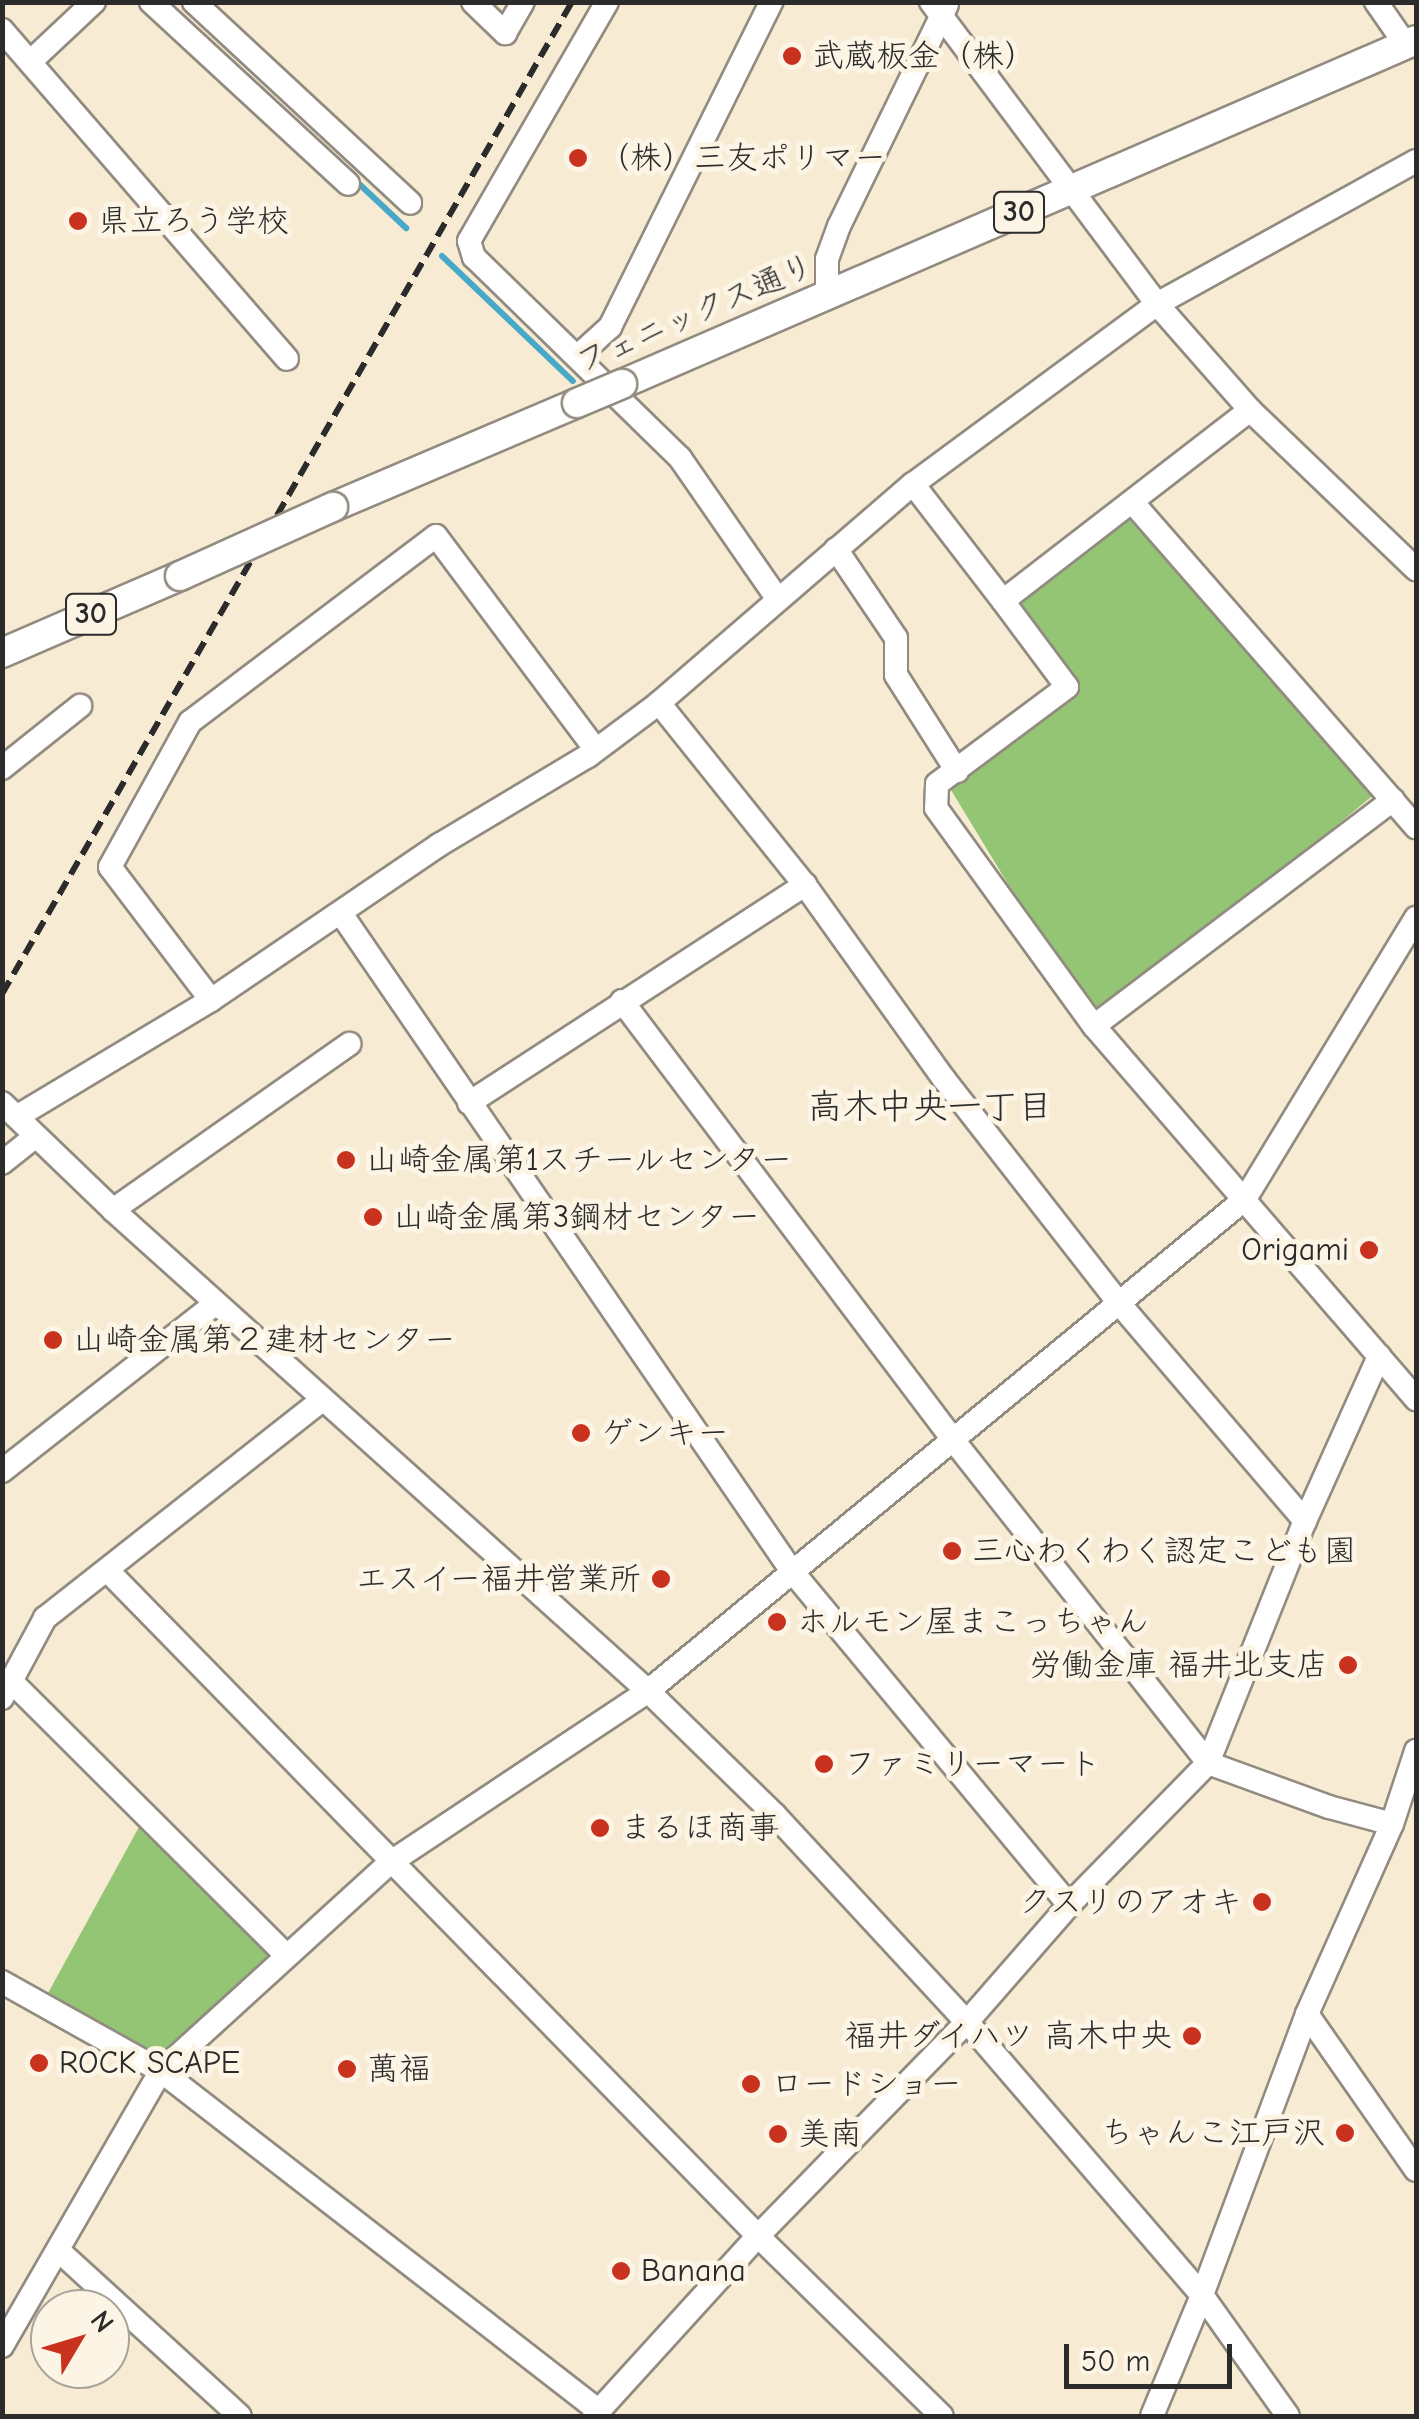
<!DOCTYPE html>
<meta charset="utf-8">
<style>
body{margin:0}
#map{position:relative;width:1419px;height:2419px;overflow:hidden;background:#f8ebd4;font-family:"Comic Neue","Klee One",sans-serif}
div>[style]{position:absolute}
.green>*{inset:0;background:#93c575}
.stream>*{height:6px;margin:-3px;padding:0 3px;transform-origin:3px;border-radius:3px;background:#48a8c7}
.roads{filter:drop-shadow(2px 0 #928b80) drop-shadow(-2px 0 #928b80) drop-shadow(0 2px #928b80) drop-shadow(0 -2px #928b80)}
.minor>*{height:22px;margin:-11px;padding:0 11px;transform-origin:11px;border-radius:11px;background:#fff}
.major>*{height:28px;margin:-14px;padding:0 14px;transform-origin:14px;border-radius:14px;background:#fff}
.rail>*{height:6px;margin-top:-3px;transform-origin:0;background:repeating-linear-gradient(90deg,#2b2b2b 0 15px,transparent 0 23px)}
.bridges{filter:drop-shadow(2px 0 #928b80) drop-shadow(-2px 0 #928b80) drop-shadow(0 2px #928b80) drop-shadow(0 -2px #928b80)}
.major-bridge>*{height:28px;margin:-14px;padding:0 14px;transform-origin:14px;border-radius:14px;background:#fff}
.dots>*{width:28px;height:28px;translate:-50% -50%;box-sizing:border-box;border:5px solid #fcf5e5;border-radius:50%}
span{translate:-50% -50%;white-space:nowrap;text-align:center;line-height:1.15;-webkit-text-stroke:10px #fcf5e5;paint-order:stroke}
.shield-label span{padding:2px 8px;background:#fcf5e5;border:2px solid;border-radius:8px;-webkit-text-stroke-width:0}
.shield-label{font-size:30px;color:#2b2b2b;font-weight:700}
.poi-label{font-size:32px;color:#2b2b2b}
.left{translate:0 -50%;text-align:left}
.right{translate:-100% -50%;text-align:right}
.street-label{font-size:32px;color:#2b2b2b}
.neighbourhood-label{font-size:35px;color:#2b2b2b}
.frame{position:absolute;inset:0;border:5px solid #2b2b2b;pointer-events:none}
.north{position:absolute;left:30px;top:2289px;width:100px;height:100px;box-sizing:border-box;background:#fcf5e5;border:2px solid #a8a49b;border-radius:50%;rotate:52deg;font-size:28px;font-weight:700;line-height:40px;text-align:center;color:#2b2b2b}
.north::after{content:'';display:block;margin:auto;width:35px;height:45px;background:#c8321e;clip-path:polygon(50% 0,100% 100%,50% 72%,0 100%)}
.scale{position:absolute;left:1064px;top:2344px;width:168px;height:45px;box-sizing:border-box;border:5px solid #2b2b2b;border-top:0;padding-left:12px;font-size:30px;line-height:35px;white-space:nowrap;color:#2b2b2b;-webkit-text-stroke:8px #fcf5e5;paint-order:stroke}
</style>
<div id="map">
<div class="green">
<div style="clip-path:polygon(1134px 504px,1382px 788px,1094px 1026px,951px 790px,1067px 687px,1003px 601px)"></div>
<div style="clip-path:polygon(145px 1816px,286px 1955px,161px 2071px,42px 2004px)"></div>
</div>
<div class="stream">
<div style="left:356px;top:181px;width:69px;rotate:43.2deg"></div>
<div style="left:442px;top:256px;width:181px;rotate:43.7deg"></div>
</div>
<div class="roads">
<div class="minor">
<div style="left:151px;top:2px;width:268px;rotate:42.7deg"></div>
<div style="left:194px;top:2px;width:295px;rotate:42.9deg"></div>
<div style="left:473px;top:2px;width:45px;rotate:44.1deg"></div>
<div style="left:505px;top:33px;width:36px;rotate:-60deg"></div>
<div style="left:607px;top:2px;width:276px;rotate:120deg"></div>
<div style="left:469px;top:241px;width:17px;rotate:73deg"></div>
<div style="left:474px;top:257px;width:288px;rotate:44.3deg"></div>
<div style="left:680px;top:458px;width:170px;rotate:55.3deg"></div>
<div style="left:931px;top:2px;width:377px;rotate:53.2deg"></div>
<div style="left:1157px;top:304px;width:141px;rotate:48.7deg"></div>
<div style="left:1250px;top:410px;width:230px;rotate:43.8deg"></div>
<div style="left:1376px;top:2px;width:52px;rotate:55.1deg"></div>
<div style="left:2px;top:30px;width:435px;rotate:49.1deg"></div>
<div style="left:30px;top:62px;width:88px;rotate:-43.2deg"></div>
<div style="left:827px;top:294px;width:35px;rotate:-90deg"></div>
<div style="left:827px;top:259px;width:35px;rotate:-70deg"></div>
<div style="left:839px;top:226px;width:246px;rotate:-64deg"></div>
<div style="left:577px;top:357px;width:45px;rotate:-42.3deg"></div>
<div style="left:610px;top:327px;width:363px;rotate:-63.6deg"></div>
<div style="left:1250px;top:410px;width:312px;rotate:142.3deg"></div>
<div style="left:1003px;top:601px;width:107px;rotate:53.3deg"></div>
<div style="left:1067px;top:687px;width:162px;rotate:143.3deg"></div>
<div style="left:937px;top:784px;width:24px;rotate:92deg"></div>
<div style="left:936px;top:808px;width:269px;rotate:54.1deg"></div>
<div style="left:1094px;top:1026px;width:493px;rotate:49.2deg"></div>
<div style="left:913px;top:484px;width:148px;rotate:52.4deg"></div>
<div style="left:1134px;top:504px;width:429px;rotate:48.9deg"></div>
<div style="left:836px;top:549px;width:107px;rotate:56deg"></div>
<div style="left:896px;top:638px;width:37px;rotate:90deg"></div>
<div style="left:896px;top:675px;width:114px;rotate:57.6deg"></div>
<div style="left:659px;top:703px;width:233px;rotate:51.3deg"></div>
<div style="left:805px;top:885px;width:239px;rotate:54.4deg"></div>
<div style="left:944px;top:1079px;width:283px;rotate:52deg"></div>
<div style="left:1118px;top:1302px;width:288px;rotate:49.5deg"></div>
<div style="left:2px;top:768px;width:100px;rotate:-38.5deg"></div>
<div style="left:342px;top:915px;width:794px;rotate:55.57deg"></div>
<div style="left:791px;top:1570px;width:435px;rotate:50.3deg"></div>
<div style="left:211px;top:1000px;width:167px;rotate:-127.2deg"></div>
<div style="left:110px;top:867px;width:166px;rotate:-61.1deg"></div>
<div style="left:190px;top:722px;width:308px;rotate:-37.1deg"></div>
<div style="left:436px;top:536px;width:267px;rotate:53.2deg"></div>
<div style="left:622px;top:1001px;width:551px;rotate:52.96deg"></div>
<div style="left:954px;top:1441px;width:410px;rotate:51.7deg"></div>
<div style="left:1208px;top:1763px;width:129px;rotate:20deg"></div>
<div style="left:1329px;top:1807px;width:65px;rotate:15.1deg"></div>
<div style="left:1094px;top:1026px;width:375px;rotate:-37.1deg"></div>
<div style="left:2px;top:1103px;width:154px;rotate:43.9deg"></div>
<div style="left:113px;top:1210px;width:719px;rotate:41.96deg"></div>
<div style="left:648px;top:1691px;width:177px;rotate:44.3deg"></div>
<div style="left:775px;top:1815px;width:282px;rotate:47.2deg"></div>
<div style="left:967px;top:2022px;width:360px;rotate:49.3deg"></div>
<div style="left:1202px;top:2295px;width:148px;rotate:54.6deg"></div>
<div style="left:469px;top:1103px;width:401px;rotate:-33deg"></div>
<div style="left:18px;top:1116px;width:225px;rotate:-31deg"></div>
<div style="left:211px;top:1000px;width:276px;rotate:-34.2deg"></div>
<div style="left:439px;top:845px;width:174px;rotate:-30.9deg"></div>
<div style="left:588px;top:756px;width:89px;rotate:-36.7deg"></div>
<div style="left:659px;top:703px;width:335px;rotate:-40.8deg"></div>
<div style="left:913px;top:484px;width:303px;rotate:-36.4deg"></div>
<div style="left:1157px;top:304px;width:296px;rotate:-28.9deg"></div>
<div style="left:2px;top:1163px;width:43px;rotate:-38.5deg"></div>
<div style="left:113px;top:1210px;width:289px;rotate:-35.1deg"></div>
<div style="left:2px;top:1471px;width:272px;rotate:-38.1deg"></div>
<div style="left:108px;top:1571px;width:930px;rotate:45.65deg"></div>
<div style="left:758px;top:2236px;width:257px;rotate:44.4deg"></div>
<div style="left:12px;top:1682px;width:387px;rotate:44.9deg"></div>
<div style="left:2px;top:1698px;width:91px;rotate:-61.7deg"></div>
<div style="left:45px;top:1618px;width:352px;rotate:-38.2deg"></div>
<div style="left:2px;top:1982px;width:182px;rotate:29.2deg"></div>
<div style="left:161px;top:2071px;width:554px;rotate:37.82deg"></div>
<div style="left:1307px;top:2014px;width:190px;rotate:55.1deg"></div>
<div style="left:58px;top:2250px;width:246px;rotate:42.4deg"></div>
<div style="left:2px;top:2346px;width:318px;rotate:-60deg"></div>
<div style="left:161px;top:2071px;width:311px;rotate:-42.3deg"></div>
<div style="left:391px;top:1862px;width:309px;rotate:-33.6deg"></div>
<div style="left:648px;top:1691px;width:774px;rotate:-39.49deg"></div>
<div style="left:1245px;top:1199px;width:329px;rotate:-58.7deg"></div>
<div style="left:594px;top:2416px;width:244px;rotate:-47.7deg"></div>
<div style="left:758px;top:2236px;width:299px;rotate:-45.7deg"></div>
<div style="left:967px;top:2022px;width:155px;rotate:-48.9deg"></div>
<div style="left:1069px;top:1905px;width:199px;rotate:-45.6deg"></div>
<div style="left:1208px;top:1763px;width:261px;rotate:-68.2deg"></div>
<div style="left:1305px;top:1521px;width:181px;rotate:-65.8deg"></div>
<div style="left:1152px;top:2416px;width:131px;rotate:-67.5deg"></div>
<div style="left:1202px;top:2295px;width:300px;rotate:-69.5deg"></div>
<div style="left:1307px;top:2014px;width:208px;rotate:-65.9deg"></div>
<div style="left:1392px;top:1824px;width:77px;rotate:-71.8deg"></div>
</div>
<div class="major">
<div style="left:622px;top:384px;width:865px;rotate:-23.42deg"></div>
<div style="left:333px;top:507px;width:265px;rotate:-23.1deg"></div>
<div style="left:2px;top:653px;width:194px;rotate:-23.4deg"></div>
</div>
</div>
<div class="rail">
<div style="left:2px;top:994px;width:1144px;rotate:-60.12deg"></div>
</div>
<div class="bridges">
<div class="major-bridge">
<div style="left:577px;top:403px;width:49px;rotate:-22.9deg"></div>
<div style="left:180px;top:576px;width:168px;rotate:-24.3deg"></div>
</div>
</div>
<div class="dots">
<div style="left:792px;top:56px;background:#c8321e"></div>
<div style="left:578px;top:158px;background:#c8321e"></div>
<div style="left:78px;top:221px;background:#c8321e"></div>
<div style="left:346px;top:1160px;background:#c8321e"></div>
<div style="left:373px;top:1217px;background:#c8321e"></div>
<div style="left:1369px;top:1250px;background:#c8321e"></div>
<div style="left:53px;top:1340px;background:#c8321e"></div>
<div style="left:581px;top:1433px;background:#c8321e"></div>
<div style="left:952px;top:1551px;background:#c8321e"></div>
<div style="left:661px;top:1579px;background:#c8321e"></div>
<div style="left:777px;top:1622px;background:#c8321e"></div>
<div style="left:1348px;top:1665px;background:#c8321e"></div>
<div style="left:824px;top:1764px;background:#c8321e"></div>
<div style="left:600px;top:1828px;background:#c8321e"></div>
<div style="left:1262px;top:1902px;background:#c8321e"></div>
<div style="left:1192px;top:2036px;background:#c8321e"></div>
<div style="left:39px;top:2063px;background:#c8321e"></div>
<div style="left:347px;top:2069px;background:#c8321e"></div>
<div style="left:751px;top:2084px;background:#c8321e"></div>
<div style="left:1345px;top:2133px;background:#c8321e"></div>
<div style="left:778px;top:2134px;background:#c8321e"></div>
<div style="left:621px;top:2271px;background:#c8321e"></div>
</div>
<div class="shield-label">
<span style="left:1019px;top:212px">30</span>
<span style="left:91px;top:614px">30</span>
</div>
<div class="poi-label">
<span class="left" style="left:812px;top:56px">武蔵板金（株）</span>
<span class="left" style="left:598px;top:158px">（株）三友ポリマー</span>
<span class="left" style="left:98px;top:221px">県立ろう学校</span>
<span class="left" style="left:366px;top:1160px">山崎金属第1スチールセンター</span>
<span class="left" style="left:393px;top:1217px">山崎金属第3鋼材センター</span>
<span class="right" style="left:1349px;top:1250px">Origami</span>
<span class="left" style="left:73px;top:1340px">山崎金属第２建材センター</span>
<span class="left" style="left:601px;top:1433px">ゲンキー</span>
<span class="left" style="left:972px;top:1551px">三心わくわく認定こども園</span>
<span class="right" style="left:641px;top:1579px">エスイー福井営業所</span>
<span class="left" style="left:797px;top:1622px">ホルモン屋まこっちゃん</span>
<span class="right" style="left:1328px;top:1665px">労働金庫 福井北支店</span>
<span class="left" style="left:844px;top:1764px">ファミリーマート</span>
<span class="left" style="left:620px;top:1828px">まるほ商事</span>
<span class="right" style="left:1242px;top:1902px">クスリのアオキ</span>
<span class="right" style="left:1172px;top:2036px">福井ダイハツ 高木中央</span>
<span class="left" style="left:59px;top:2063px">ROCK SCAPE</span>
<span class="left" style="left:367px;top:2069px">萬福</span>
<span class="left" style="left:771px;top:2084px">ロードショー</span>
<span class="right" style="left:1325px;top:2133px">ちゃんこ江戸沢</span>
<span class="left" style="left:798px;top:2134px">美南</span>
<span class="left" style="left:641px;top:2271px">Banana</span>
</div>
<div class="street-label">
<span style="left:695px;top:314px;rotate:-23deg">フェニックス通り</span>
</div>
<div class="neighbourhood-label">
<span style="left:930px;top:1107px">高木中央一丁目</span>
</div>
<div class="frame"></div>
<div class="north">N</div>
<div class="scale">50 m</div>
</div>
